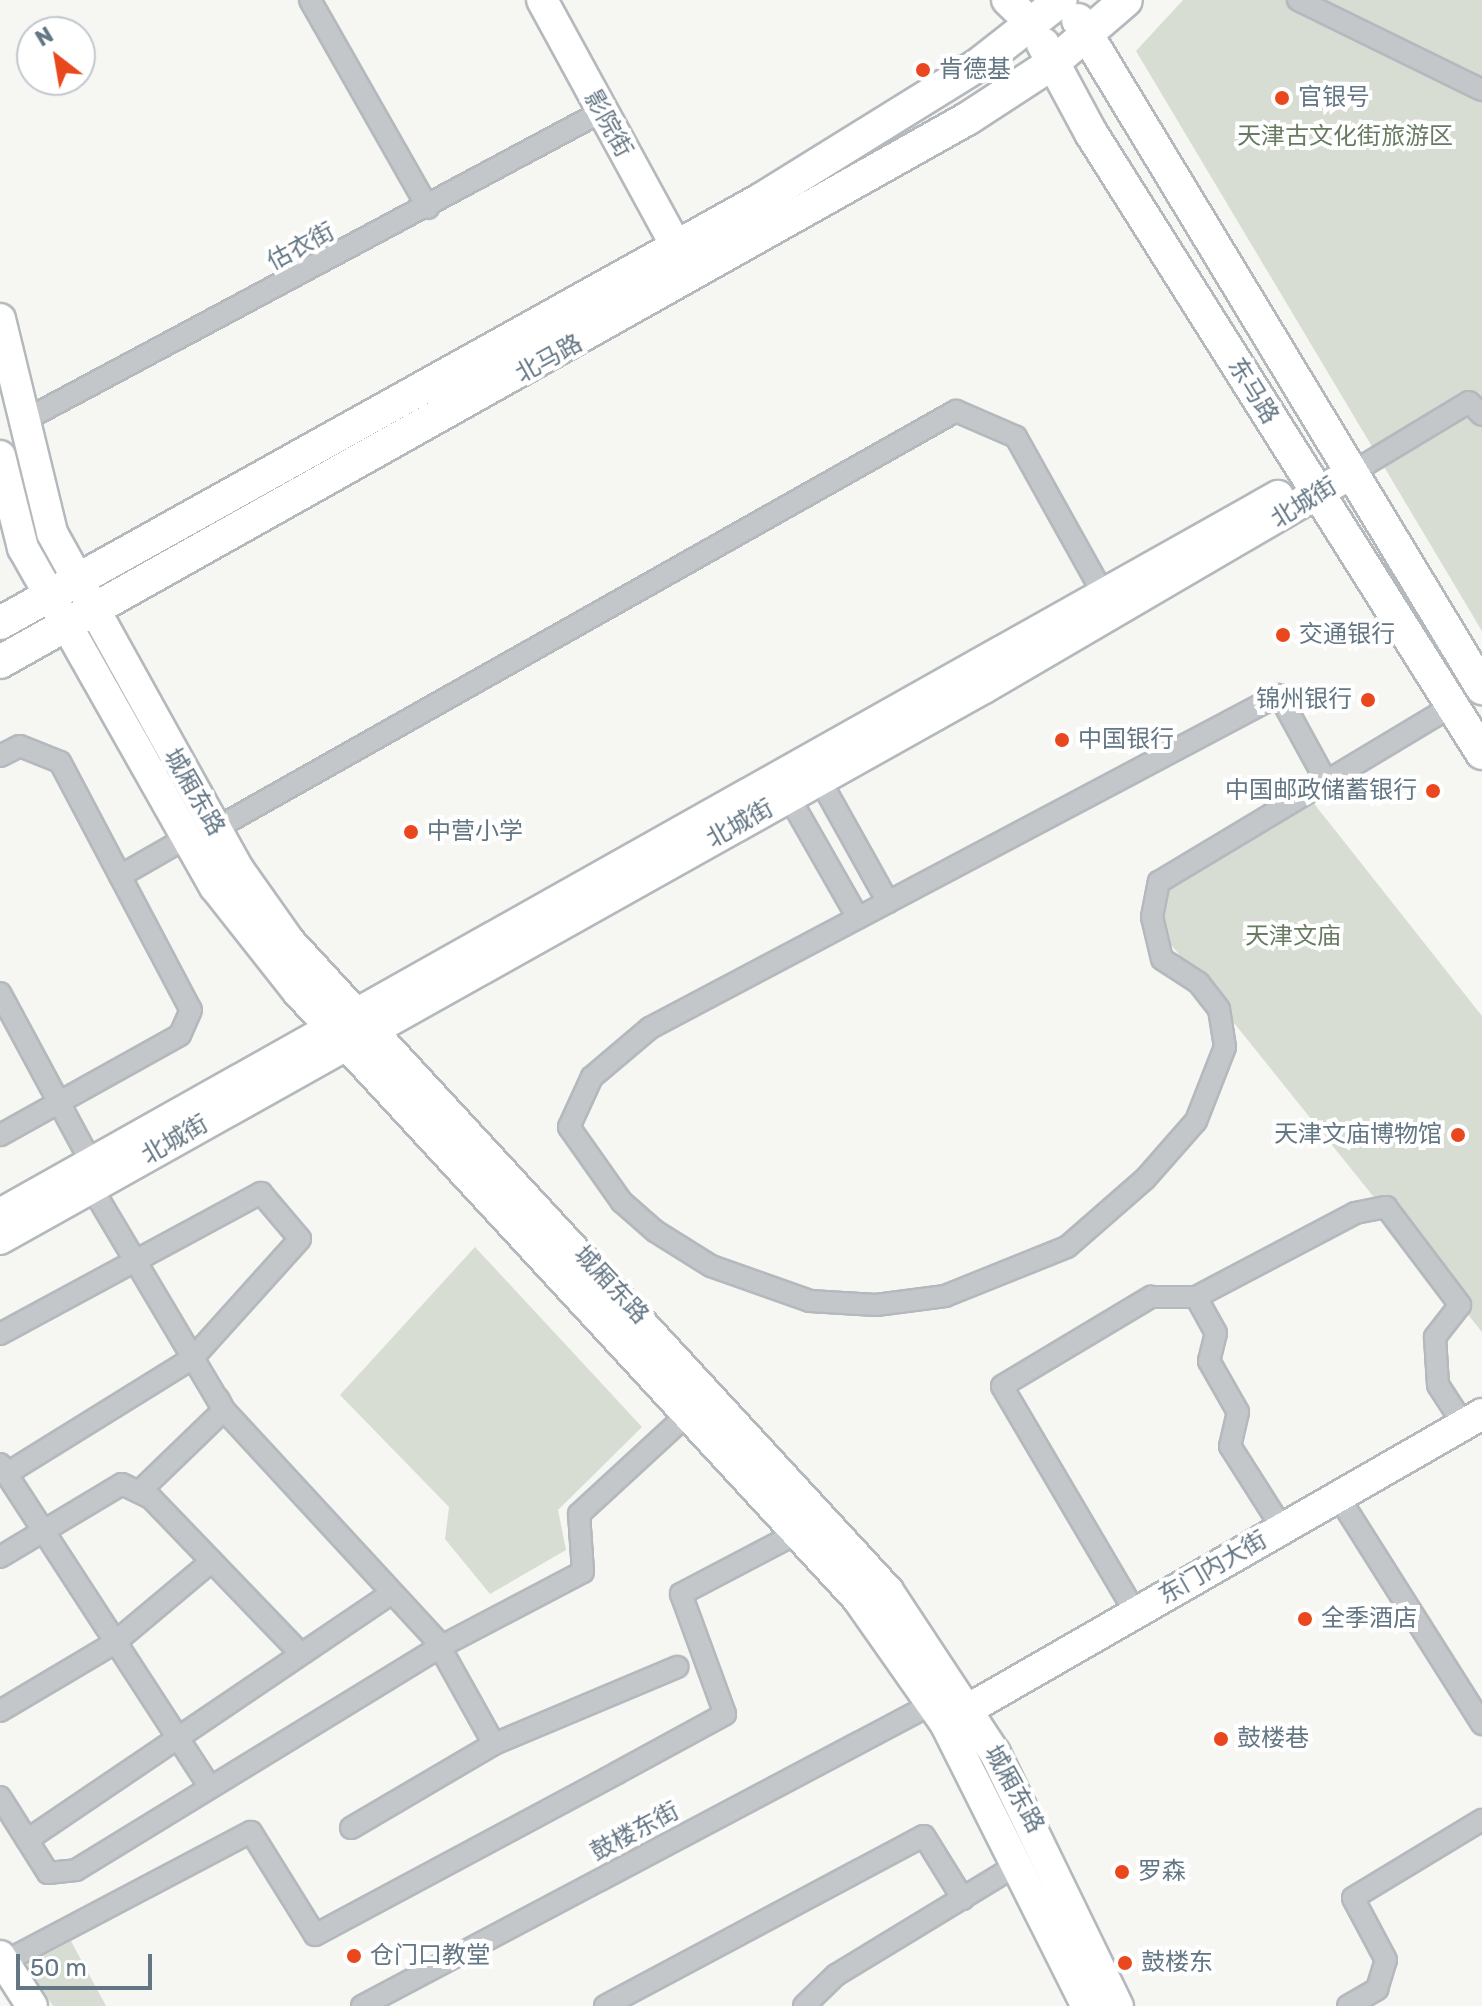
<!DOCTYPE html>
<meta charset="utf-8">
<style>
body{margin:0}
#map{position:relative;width:1482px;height:2006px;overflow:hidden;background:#f6f6f2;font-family:Rubik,"Noto Sans SC",sans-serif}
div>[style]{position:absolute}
.green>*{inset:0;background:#d7ddd3}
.roads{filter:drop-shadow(2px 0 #b3b9bd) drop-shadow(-2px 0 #b3b9bd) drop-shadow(0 2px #b3b9bd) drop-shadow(0 -2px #b3b9bd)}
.street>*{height:20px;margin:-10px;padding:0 10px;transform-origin:10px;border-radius:10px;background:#c3c7ca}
.secondary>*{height:30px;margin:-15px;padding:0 15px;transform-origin:15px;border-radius:15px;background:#fff}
.primary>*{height:32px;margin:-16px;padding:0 16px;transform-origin:16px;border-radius:16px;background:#fff}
.dots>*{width:22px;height:22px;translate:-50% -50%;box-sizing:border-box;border:4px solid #fff;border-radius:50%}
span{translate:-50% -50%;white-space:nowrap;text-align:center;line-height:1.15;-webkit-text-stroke:8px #fff;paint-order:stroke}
.poi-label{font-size:24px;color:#637684}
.left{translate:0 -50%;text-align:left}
.right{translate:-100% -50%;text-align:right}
.street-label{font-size:24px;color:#637684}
.park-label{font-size:24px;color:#687b62}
.north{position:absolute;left:16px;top:16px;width:80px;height:80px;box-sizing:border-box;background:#fff;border:2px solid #c1c8ce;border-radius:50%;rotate:329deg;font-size:22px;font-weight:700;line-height:32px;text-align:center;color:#637684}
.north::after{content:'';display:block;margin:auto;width:28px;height:36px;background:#e9481e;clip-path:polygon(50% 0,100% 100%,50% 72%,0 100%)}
.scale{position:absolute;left:16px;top:1954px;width:136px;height:36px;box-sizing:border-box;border:4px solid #637684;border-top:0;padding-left:10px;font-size:24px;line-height:28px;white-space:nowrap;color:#637684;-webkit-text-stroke:6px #fff;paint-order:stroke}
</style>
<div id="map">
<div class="green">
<div style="clip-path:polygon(1183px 0,1482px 0,1482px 631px,1136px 51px)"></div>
<div style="clip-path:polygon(1308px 796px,1482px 1016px,1482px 1332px,1157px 927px,1165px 883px)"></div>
<div style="clip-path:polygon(475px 1247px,642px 1427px,558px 1510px,566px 1550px,490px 1594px,445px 1539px,449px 1507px,340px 1395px)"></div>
<div style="clip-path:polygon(71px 1941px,106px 2006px,53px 2006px,26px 1965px)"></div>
</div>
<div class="roads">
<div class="street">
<div style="left:310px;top:0;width:239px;rotate:60.4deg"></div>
<div style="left:1298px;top:0;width:205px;rotate:26.1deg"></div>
<div style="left:23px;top:421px;width:655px;rotate:-28.13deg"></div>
<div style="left:1348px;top:475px;width:141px;rotate:-31.1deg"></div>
<div style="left:1469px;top:402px;width:18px;rotate:45deg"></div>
<div style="left:0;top:756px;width:22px;rotate:-27deg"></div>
<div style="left:20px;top:746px;width:43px;rotate:21.8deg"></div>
<div style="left:60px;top:762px;width:280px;rotate:62.2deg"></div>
<div style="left:191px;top:1010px;width:27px;rotate:114deg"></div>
<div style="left:180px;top:1035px;width:206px;rotate:150.9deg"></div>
<div style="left:1325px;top:779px;width:96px;rotate:-118.7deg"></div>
<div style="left:1279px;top:695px;width:712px;rotate:152.1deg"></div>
<div style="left:650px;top:1028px;width:76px;rotate:139.8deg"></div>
<div style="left:592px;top:1077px;width:55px;rotate:114.7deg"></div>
<div style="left:569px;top:1127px;width:92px;rotate:54.8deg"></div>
<div style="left:622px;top:1202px;width:44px;rotate:41.3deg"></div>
<div style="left:655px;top:1231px;width:66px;rotate:32deg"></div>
<div style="left:711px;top:1266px;width:105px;rotate:19.5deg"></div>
<div style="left:810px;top:1301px;width:66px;rotate:3.5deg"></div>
<div style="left:876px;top:1305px;width:70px;rotate:-7.4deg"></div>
<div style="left:945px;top:1296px;width:131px;rotate:-21.9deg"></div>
<div style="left:1067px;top:1247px;width:103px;rotate:-41.1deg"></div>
<div style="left:1145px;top:1179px;width:77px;rotate:-48.7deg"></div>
<div style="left:1196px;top:1121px;width:79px;rotate:-68.6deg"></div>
<div style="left:1225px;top:1047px;width:38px;rotate:-99deg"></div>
<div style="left:1219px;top:1009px;width:33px;rotate:-128deg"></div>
<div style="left:1199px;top:983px;width:44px;rotate:-147deg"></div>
<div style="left:1162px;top:959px;width:43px;rotate:-103.4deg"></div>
<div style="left:1152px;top:917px;width:36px;rotate:-79deg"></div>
<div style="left:1159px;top:882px;width:342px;rotate:-31deg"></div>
<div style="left:820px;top:780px;width:140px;rotate:60.9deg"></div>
<div style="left:789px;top:797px;width:139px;rotate:60.3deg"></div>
<div style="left:215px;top:829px;width:851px;rotate:-29.43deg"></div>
<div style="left:956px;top:411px;width:65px;rotate:23.4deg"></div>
<div style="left:1016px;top:437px;width:181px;rotate:60.9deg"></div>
<div style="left:120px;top:876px;width:76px;rotate:-29.9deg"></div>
<div style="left:0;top:993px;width:204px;rotate:61.7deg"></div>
<div style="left:92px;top:1188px;width:258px;rotate:59.3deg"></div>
<div style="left:224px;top:1410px;width:313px;rotate:47.3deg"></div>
<div style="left:436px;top:1640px;width:119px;rotate:60.9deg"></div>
<div style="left:1196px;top:1297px;width:41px;rotate:60.9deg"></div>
<div style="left:1216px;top:1333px;width:29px;rotate:104deg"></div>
<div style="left:1209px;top:1361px;width:59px;rotate:60.4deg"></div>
<div style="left:1238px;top:1412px;width:35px;rotate:103deg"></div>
<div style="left:1230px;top:1446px;width:97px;rotate:57.6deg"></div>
<div style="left:0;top:1334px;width:297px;rotate:-28.4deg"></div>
<div style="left:261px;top:1193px;width:60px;rotate:49.7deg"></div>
<div style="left:300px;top:1239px;width:160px;rotate:132deg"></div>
<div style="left:193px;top:1358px;width:220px;rotate:148.2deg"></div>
<div style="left:0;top:1464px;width:384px;rotate:57deg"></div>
<div style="left:139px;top:1492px;width:118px;rotate:-44deg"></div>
<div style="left:224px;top:1410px;width:13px;rotate:-117deg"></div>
<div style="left:1338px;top:1496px;width:270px;rotate:57.7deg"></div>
<div style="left:0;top:1557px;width:142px;rotate:-30.9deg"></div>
<div style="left:122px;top:1484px;width:32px;rotate:26deg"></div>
<div style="left:151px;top:1498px;width:216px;rotate:46.1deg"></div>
<div style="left:1135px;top:1612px;width:262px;rotate:-120.5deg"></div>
<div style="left:1002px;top:1386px;width:174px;rotate:-30.9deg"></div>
<div style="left:1151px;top:1297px;width:45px"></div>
<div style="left:1196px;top:1297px;width:180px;rotate:-27.8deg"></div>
<div style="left:1355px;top:1213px;width:32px;rotate:-11deg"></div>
<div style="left:1386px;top:1207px;width:123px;rotate:52.9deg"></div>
<div style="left:1460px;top:1305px;width:41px;rotate:128deg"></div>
<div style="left:1435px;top:1337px;width:48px;rotate:86.4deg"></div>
<div style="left:1438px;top:1385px;width:48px;rotate:57deg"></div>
<div style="left:0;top:1711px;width:131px;rotate:-30.7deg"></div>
<div style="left:113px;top:1644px;width:129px;rotate:-40deg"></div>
<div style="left:0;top:1797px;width:90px;rotate:57.7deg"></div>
<div style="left:48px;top:1873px;width:28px;rotate:-6deg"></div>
<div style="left:76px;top:1870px;width:427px;rotate:-31.5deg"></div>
<div style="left:440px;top:1647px;width:161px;rotate:-27.7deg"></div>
<div style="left:583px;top:1572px;width:58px;rotate:-93.9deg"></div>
<div style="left:579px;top:1514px;width:149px;rotate:-42.6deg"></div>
<div style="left:351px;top:1828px;width:166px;rotate:-30.4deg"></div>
<div style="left:494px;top:1744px;width:199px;rotate:-22.8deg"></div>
<div style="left:27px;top:1840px;width:441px;rotate:-34.1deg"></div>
<div style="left:4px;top:1962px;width:279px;rotate:-27.8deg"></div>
<div style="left:251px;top:1832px;width:121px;rotate:58.1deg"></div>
<div style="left:315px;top:1935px;width:343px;rotate:-28.2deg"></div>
<div style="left:617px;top:1773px;width:123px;rotate:-28.6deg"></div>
<div style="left:725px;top:1714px;width:128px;rotate:-110.1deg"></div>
<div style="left:681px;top:1594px;width:136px;rotate:-27.7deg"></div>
<div style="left:362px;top:2006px;width:645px;rotate:-27.92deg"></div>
<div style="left:605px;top:2006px;width:361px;rotate:-28.1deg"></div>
<div style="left:924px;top:1836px;width:74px;rotate:58.2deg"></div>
<div style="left:804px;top:2006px;width:45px;rotate:-44.1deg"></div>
<div style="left:836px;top:1975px;width:215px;rotate:-31.3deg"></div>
<div style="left:1348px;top:2006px;width:34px;rotate:-30deg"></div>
<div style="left:1377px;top:1989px;width:30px;rotate:-73deg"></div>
<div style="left:1386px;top:1960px;width:70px;rotate:-118deg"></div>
<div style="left:1353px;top:1898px;width:151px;rotate:-31.2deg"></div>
</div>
<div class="secondary">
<div style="left:542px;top:0;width:282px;rotate:61.4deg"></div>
<div style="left:1007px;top:0;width:35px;rotate:44deg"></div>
<div style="left:0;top:319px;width:220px;rotate:76.3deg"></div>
<div style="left:52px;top:533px;width:385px;rotate:61deg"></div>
<div style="left:239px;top:870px;width:88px;rotate:54.7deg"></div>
<div style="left:290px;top:942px;width:882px;rotate:47.34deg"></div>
<div style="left:888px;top:1591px;width:194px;rotate:56.6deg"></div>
<div style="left:995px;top:1753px;width:281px;rotate:64.1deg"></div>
<div style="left:0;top:456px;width:95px;rotate:76deg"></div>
<div style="left:23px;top:548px;width:390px;rotate:60.5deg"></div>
<div style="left:215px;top:887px;width:134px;rotate:51.7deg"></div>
<div style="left:298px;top:992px;width:824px;rotate:47.31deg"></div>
<div style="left:857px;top:1598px;width:153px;rotate:54.9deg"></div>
<div style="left:945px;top:1723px;width:317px;rotate:63.4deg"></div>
<div style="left:0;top:1214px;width:1466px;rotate:-29.33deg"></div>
<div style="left:0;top:1239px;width:1128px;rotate:-29.25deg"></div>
<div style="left:984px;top:688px;width:422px;rotate:-30.3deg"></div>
<div style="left:953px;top:1718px;width:610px;rotate:-29.88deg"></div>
<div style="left:0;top:1956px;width:59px;rotate:57.4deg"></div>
</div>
<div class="primary">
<div style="left:1078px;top:20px;width:781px;rotate:58.83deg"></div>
<div style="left:1043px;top:44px;width:101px;rotate:61.7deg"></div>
<div style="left:1091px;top:133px;width:733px;rotate:57.76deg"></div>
<div style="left:0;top:623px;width:872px;rotate:-29.09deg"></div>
<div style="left:762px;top:199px;width:254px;rotate:-31.8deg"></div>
<div style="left:978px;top:65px;width:105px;rotate:-38.1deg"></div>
<div style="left:0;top:662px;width:1109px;rotate:-29.32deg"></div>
<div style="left:967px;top:119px;width:103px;rotate:-33.1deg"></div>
<div style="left:1053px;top:63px;width:96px;rotate:-40.8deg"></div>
</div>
</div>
<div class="dots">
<div style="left:923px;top:70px;background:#e9481e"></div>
<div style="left:1282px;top:98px;background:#e9481e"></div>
<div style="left:1283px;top:635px;background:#e9481e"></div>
<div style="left:1368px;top:700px;background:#e9481e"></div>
<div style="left:1062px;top:740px;background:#e9481e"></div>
<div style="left:1433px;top:791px;background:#e9481e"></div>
<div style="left:411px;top:832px;background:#e9481e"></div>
<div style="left:1458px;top:1135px;background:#e9481e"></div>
<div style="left:1305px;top:1619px;background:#e9481e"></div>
<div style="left:1221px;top:1739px;background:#e9481e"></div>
<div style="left:1122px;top:1872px;background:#e9481e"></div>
<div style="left:354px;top:1956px;background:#e9481e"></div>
<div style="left:1125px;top:1963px;background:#e9481e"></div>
</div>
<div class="poi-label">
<span class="left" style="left:939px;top:70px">肯德基</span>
<span class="left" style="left:1298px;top:98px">官银号</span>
<span class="left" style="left:1299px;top:635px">交通银行</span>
<span class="right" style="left:1352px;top:700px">锦州银行</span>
<span class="left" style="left:1078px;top:740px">中国银行</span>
<span class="right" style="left:1417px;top:791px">中国邮政储蓄银行</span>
<span class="left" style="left:427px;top:832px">中营小学</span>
<span class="right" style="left:1442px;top:1135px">天津文庙博物馆</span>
<span class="left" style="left:1321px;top:1619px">全季酒店</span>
<span class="left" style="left:1237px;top:1739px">鼓楼巷</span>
<span class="left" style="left:1138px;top:1872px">罗森</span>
<span class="left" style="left:370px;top:1956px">仓门口教堂</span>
<span class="left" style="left:1141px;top:1963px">鼓楼东</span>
</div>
<div class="street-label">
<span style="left:608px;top:124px;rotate:61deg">影院街</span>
<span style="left:301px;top:247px;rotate:-28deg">估衣街</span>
<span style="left:549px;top:359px;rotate:-29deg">北马路</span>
<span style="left:1253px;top:391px;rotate:58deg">东马路</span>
<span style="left:1304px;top:503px;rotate:-32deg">北城街</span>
<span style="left:194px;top:792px;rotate:60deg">城厢东路</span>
<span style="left:740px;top:824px;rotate:-29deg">北城街</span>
<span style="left:175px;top:1140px;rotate:-30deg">北城街</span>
<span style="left:611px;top:1285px;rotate:47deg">城厢东路</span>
<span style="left:1213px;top:1568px;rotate:-30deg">东门内大街</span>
<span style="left:1014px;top:1789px;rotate:61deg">城厢东路</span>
<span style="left:635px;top:1832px;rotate:-28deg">鼓楼东街</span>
</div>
<div class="park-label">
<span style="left:1345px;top:137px">天津古文化街旅游区</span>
<span style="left:1293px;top:937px">天津文庙</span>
</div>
<div class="north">N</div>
<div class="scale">50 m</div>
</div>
